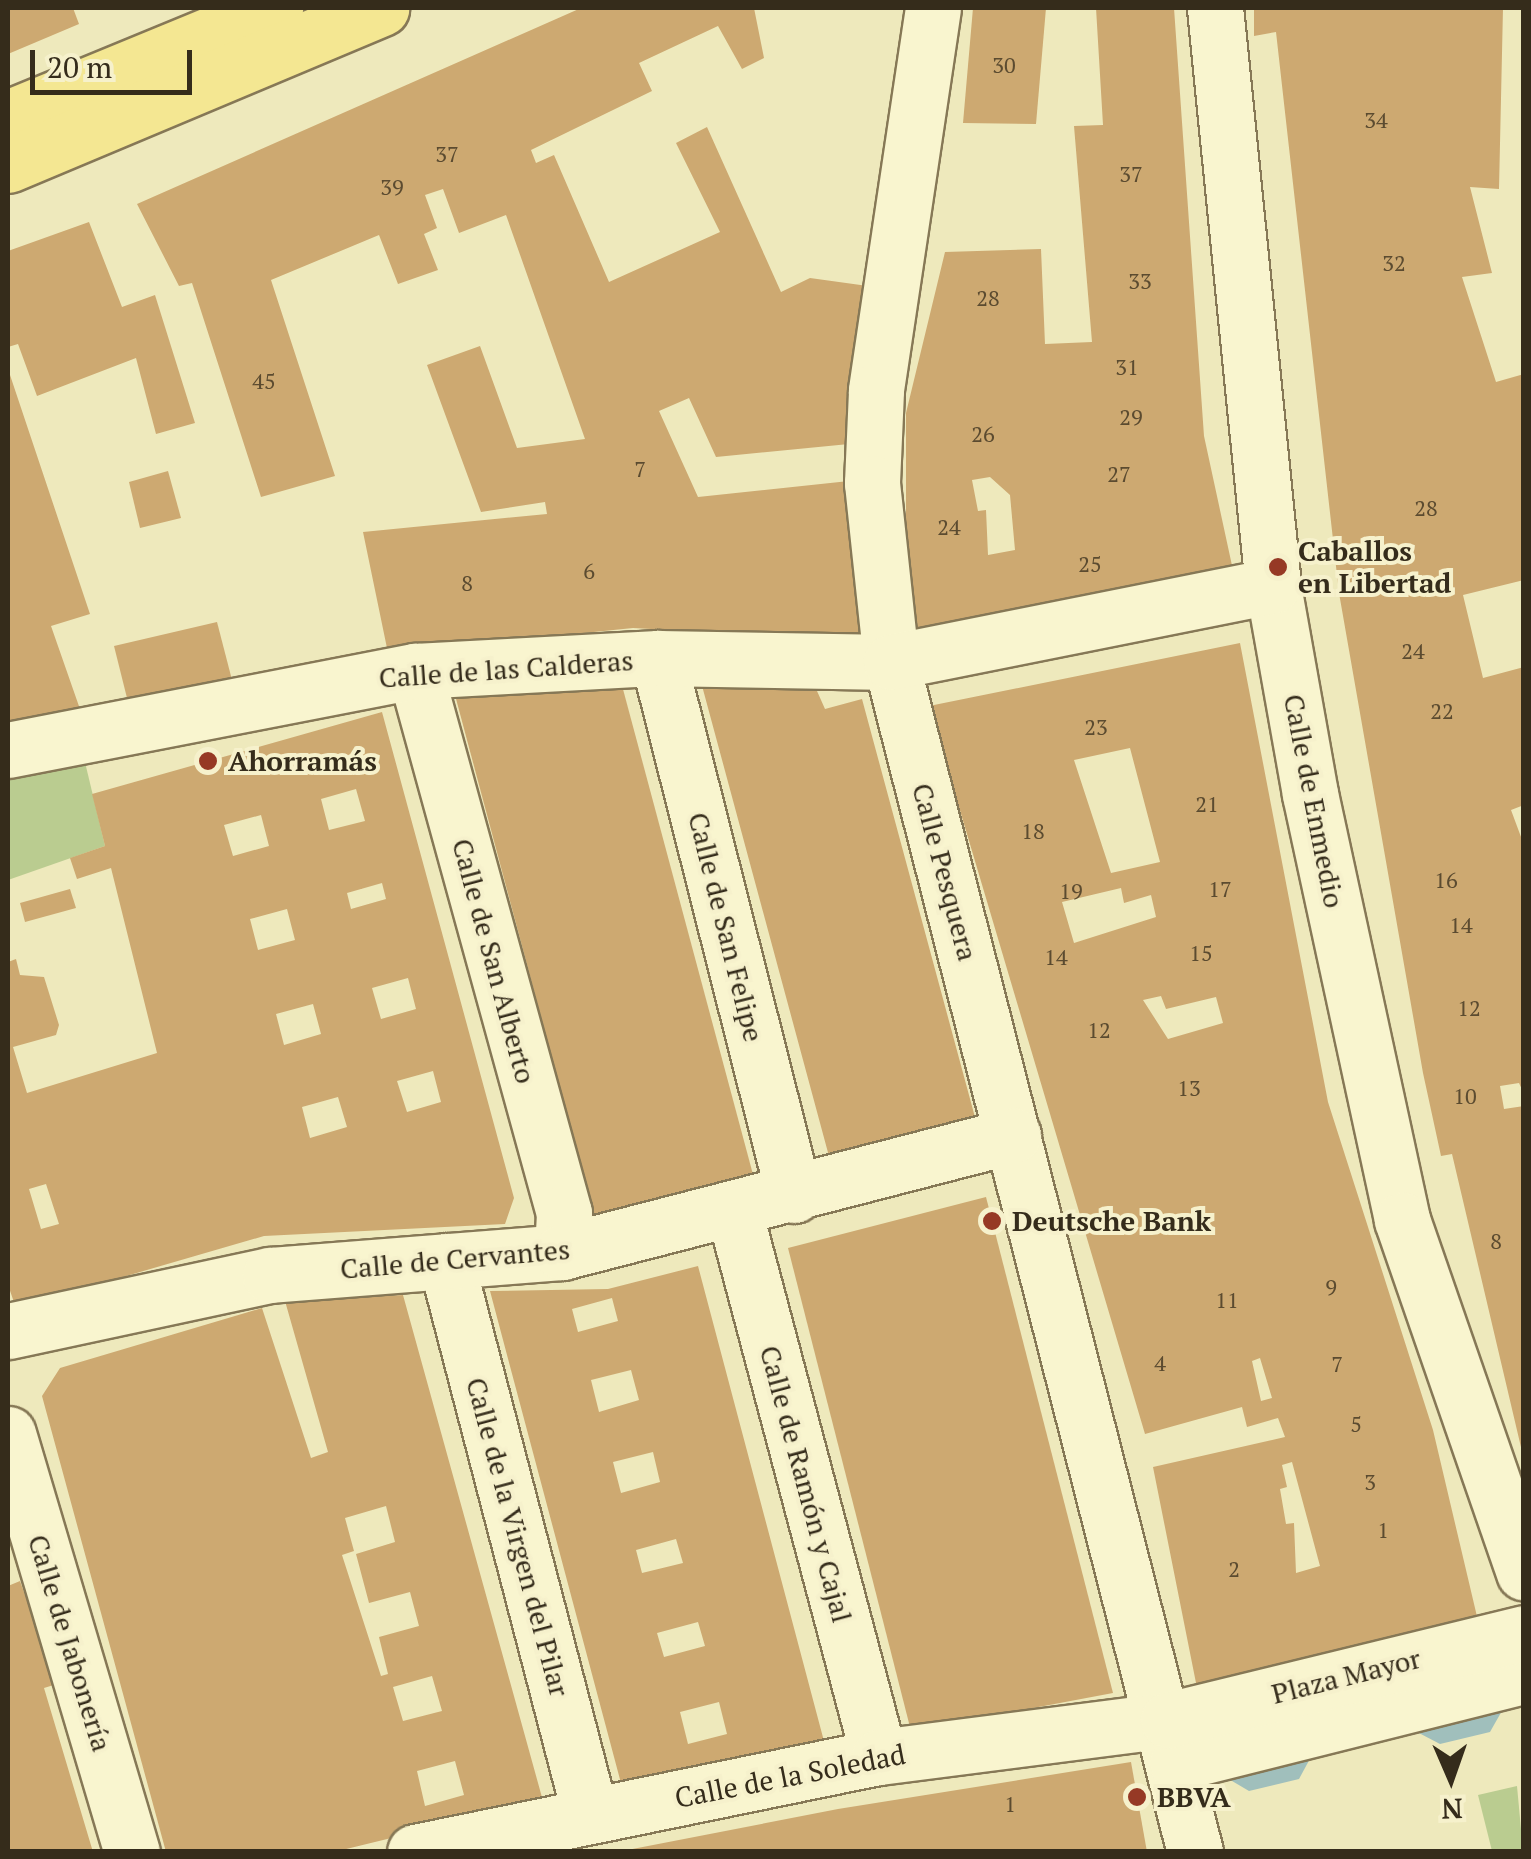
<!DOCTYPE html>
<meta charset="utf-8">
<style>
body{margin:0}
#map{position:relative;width:1531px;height:1859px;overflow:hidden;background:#eee9bc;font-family:"PT Serif",serif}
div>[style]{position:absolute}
.green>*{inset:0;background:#bacc90}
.water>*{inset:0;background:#a0bfbc}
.building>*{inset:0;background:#cda971}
.roads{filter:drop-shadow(2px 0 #867856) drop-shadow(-2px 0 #867856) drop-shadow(0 2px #867856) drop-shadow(0 -2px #867856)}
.minor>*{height:55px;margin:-27.5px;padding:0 27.5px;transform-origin:27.5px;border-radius:27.5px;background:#f9f5cf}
.major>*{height:55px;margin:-27.5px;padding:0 27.5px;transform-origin:27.5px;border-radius:27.5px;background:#f4e792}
.dots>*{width:28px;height:28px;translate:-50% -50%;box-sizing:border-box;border:5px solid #f6f1cc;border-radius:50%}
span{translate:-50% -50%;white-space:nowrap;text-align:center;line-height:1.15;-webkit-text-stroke:8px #f6f1cc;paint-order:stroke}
.number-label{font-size:22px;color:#5b4b30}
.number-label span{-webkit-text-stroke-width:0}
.poi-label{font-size:28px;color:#352c1b;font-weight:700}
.left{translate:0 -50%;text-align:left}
.street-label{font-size:28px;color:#352c1b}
.frame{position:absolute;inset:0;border:10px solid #352c1b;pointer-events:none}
.north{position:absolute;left:1401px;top:1729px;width:100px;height:100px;-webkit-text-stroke:8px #f6f1cc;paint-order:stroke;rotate:178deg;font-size:28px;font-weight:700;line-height:40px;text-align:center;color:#352c1b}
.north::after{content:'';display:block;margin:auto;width:35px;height:45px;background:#352c1b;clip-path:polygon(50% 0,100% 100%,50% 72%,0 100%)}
.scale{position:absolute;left:30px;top:50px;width:162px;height:45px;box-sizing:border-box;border:5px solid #352c1b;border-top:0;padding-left:12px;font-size:30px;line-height:35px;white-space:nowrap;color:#352c1b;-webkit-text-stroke:8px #f6f1cc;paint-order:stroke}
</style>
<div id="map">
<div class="green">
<div style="clip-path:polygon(84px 758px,105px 846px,8px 880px,8px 779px)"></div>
<div style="clip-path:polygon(1517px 1786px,1523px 1851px,1492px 1851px,1478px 1795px)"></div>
</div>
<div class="water">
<div style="clip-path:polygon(1503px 1709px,1490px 1732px,1440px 1744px,1417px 1732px,1417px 1722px)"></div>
<div style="clip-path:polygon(1312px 1755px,1299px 1779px,1249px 1791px,1227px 1778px)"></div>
</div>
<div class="building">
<div style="clip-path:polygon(8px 8px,73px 8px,79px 24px,8px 54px)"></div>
<div style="clip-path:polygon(581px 8px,754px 8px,764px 58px,742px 69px,718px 26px,639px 63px,652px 91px,531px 150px,536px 163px,554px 155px,609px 282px,720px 232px,676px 143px,707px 127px,781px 292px,810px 278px,875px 287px,849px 444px,716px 457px,689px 398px,659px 411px,698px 497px,849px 481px,864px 641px,633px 628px,388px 653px,363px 532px,547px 514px,545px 502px,481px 512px,427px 365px,480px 346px,517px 448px,585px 439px,506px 215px,459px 233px,443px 189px,425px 195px,437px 228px,424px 234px,438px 270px,398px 284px,379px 235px,271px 280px,335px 476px,261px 497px,192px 283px,179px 286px,137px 204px)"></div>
<div style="clip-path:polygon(973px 8px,1046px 8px,1036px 124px,963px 123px)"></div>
<div style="clip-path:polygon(evenodd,1096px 8px,1174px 8px,1204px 436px,1236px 584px,921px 648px,906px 573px,906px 413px,945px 252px,1041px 249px,1045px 344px,1092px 342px,1074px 126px,1103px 125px,1096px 8px,990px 477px,1010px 495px,1015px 550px,988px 555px,986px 510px,978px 511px,972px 480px,990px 477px)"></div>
<div style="clip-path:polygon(1254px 8px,1503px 8px,1499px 189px,1470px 187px,1492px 273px,1462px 277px,1496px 382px,1524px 374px,1524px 580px,1463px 595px,1483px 678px,1524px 667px,1524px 805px,1511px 810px,1524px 845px,1524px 1094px,1519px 1083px,1500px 1086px,1504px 1109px,1524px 1106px,1524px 1460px,1452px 1154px,1441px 1156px,1423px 1073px,1339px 593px,1276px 32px,1254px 36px)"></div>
<div style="clip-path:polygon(89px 222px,122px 307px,155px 295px,195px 423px,156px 434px,136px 358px,37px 396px,18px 344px,8px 347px,8px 251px)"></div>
<div style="clip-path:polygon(8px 369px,90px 614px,51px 626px,81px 712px,8px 729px)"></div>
<div style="clip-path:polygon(168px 471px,181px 518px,140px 528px,129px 482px)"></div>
<div style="clip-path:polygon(217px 622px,232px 680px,128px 702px,114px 646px)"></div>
<div style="clip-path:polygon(evenodd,1240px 643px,1328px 1102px,1433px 1430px,1479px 1625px,1199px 1698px,1153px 1467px,1285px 1437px,1278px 1418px,1247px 1427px,1242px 1407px,1145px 1434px,929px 706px,1240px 643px,1130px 748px,1160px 862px,1111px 873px,1074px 760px,1130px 748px,1240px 643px,1121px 888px,1124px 903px,1151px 895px,1156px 917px,1074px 943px,1062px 902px,1121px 888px,1240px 643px,1161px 996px,1166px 1009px,1216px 997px,1223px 1023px,1168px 1039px,1143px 1000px,1161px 996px,1240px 643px,1260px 1358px,1272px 1398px,1261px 1401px,1252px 1361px,1260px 1358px,1240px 643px,1292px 1462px,1320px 1566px,1296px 1573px,1294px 1523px,1286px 1524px,1280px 1489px,1287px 1487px,1282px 1465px,1292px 1462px)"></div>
<div style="clip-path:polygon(620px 678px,755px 1182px,596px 1223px,455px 695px)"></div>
<div style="clip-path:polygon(701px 682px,817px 691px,825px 709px,862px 699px,976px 1121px,830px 1160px)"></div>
<div style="clip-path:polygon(evenodd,382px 712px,514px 1198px,505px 1224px,264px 1236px,16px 1308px,8px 1285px,8px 962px,16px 959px,20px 975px,44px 977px,59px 1025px,56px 1035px,13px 1047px,27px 1093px,157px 1053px,111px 868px,77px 879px,70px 858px,105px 846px,92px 794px,382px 712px,356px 789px,365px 821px,329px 830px,321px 799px,356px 789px,382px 712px,261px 815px,269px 846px,233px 856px,224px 825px,261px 815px,382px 712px,382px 883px,386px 899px,351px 909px,347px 893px,382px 883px,382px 712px,287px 909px,295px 940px,258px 950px,250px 919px,287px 909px,382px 712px,408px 978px,416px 1009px,381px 1019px,372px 988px,408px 978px,382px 712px,313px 1004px,321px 1034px,284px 1045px,276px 1014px,313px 1004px,382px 712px,433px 1071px,441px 1102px,407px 1112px,397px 1081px,433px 1071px,382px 712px,338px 1097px,347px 1127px,310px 1138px,302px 1107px,338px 1097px,382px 712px,46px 1184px,59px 1224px,41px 1229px,29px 1189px,46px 1184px)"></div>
<div style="clip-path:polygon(70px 889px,76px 908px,25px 922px,20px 903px)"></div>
<div style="clip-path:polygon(986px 1197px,1113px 1693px,911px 1731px,788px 1248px)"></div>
<div style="clip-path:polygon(evenodd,698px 1266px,825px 1745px,622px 1787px,490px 1291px,608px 1289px,698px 1266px,612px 1298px,618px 1321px,578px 1332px,572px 1309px,612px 1298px,698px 1266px,631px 1370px,639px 1400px,599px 1412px,591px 1380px,631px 1370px,698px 1266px,653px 1452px,660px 1482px,621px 1493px,613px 1462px,653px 1452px,698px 1266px,676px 1539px,683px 1563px,642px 1573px,636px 1550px,676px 1539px,698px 1266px,698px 1622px,705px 1646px,664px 1657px,657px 1633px,698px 1622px,698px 1266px,719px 1702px,727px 1734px,688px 1744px,680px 1712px,719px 1702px)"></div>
<div style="clip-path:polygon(evenodd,403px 1295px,543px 1801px,334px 1852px,166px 1852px,42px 1396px,60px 1368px,262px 1308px,311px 1458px,328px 1452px,285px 1301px,403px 1295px,386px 1506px,395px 1542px,356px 1554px,369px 1603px,410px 1592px,419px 1626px,379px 1637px,388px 1674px,381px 1676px,342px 1555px,354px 1551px,345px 1518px,386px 1506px,403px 1295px,432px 1676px,442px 1711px,403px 1721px,393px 1687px,432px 1676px,403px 1295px,455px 1761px,464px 1795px,425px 1806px,417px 1771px,455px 1761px)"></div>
<div style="clip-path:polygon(20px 1581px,57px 1684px,44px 1688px,93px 1852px,8px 1852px,8px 1586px)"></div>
<div style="clip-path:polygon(1131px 1762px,1147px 1852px,617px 1852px,838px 1809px)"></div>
</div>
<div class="roads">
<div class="minor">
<div style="left:933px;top:8px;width:387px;rotate:98.5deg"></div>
<div style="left:876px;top:391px;width:92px;rotate:92.5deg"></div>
<div style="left:872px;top:483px;width:180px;rotate:83.9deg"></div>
<div style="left:891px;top:662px;width:1228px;rotate:75.67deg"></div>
<div style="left:1215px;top:8px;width:581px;rotate:84.27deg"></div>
<div style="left:1273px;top:586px;width:211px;rotate:79.9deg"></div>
<div style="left:1310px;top:794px;width:436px;rotate:77.8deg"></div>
<div style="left:1402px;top:1220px;width:373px;rotate:70.9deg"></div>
<div style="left:658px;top:658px;width:554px;rotate:75.79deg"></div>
<div style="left:415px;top:671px;width:562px;rotate:74.63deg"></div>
<div style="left:564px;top:1213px;width:39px;rotate:93deg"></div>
<div style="left:8px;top:750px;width:415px;rotate:-11deg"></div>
<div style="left:415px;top:671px;width:243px;rotate:-3.1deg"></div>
<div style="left:658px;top:658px;width:233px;rotate:1deg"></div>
<div style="left:891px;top:662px;width:389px;rotate:-11.3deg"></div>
<div style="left:734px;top:1211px;width:565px;rotate:75.13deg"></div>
<div style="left:446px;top:1261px;width:571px;rotate:75.4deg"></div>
<div style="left:8px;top:1331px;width:268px;rotate:-12.1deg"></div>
<div style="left:270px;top:1275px;width:293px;rotate:-4.5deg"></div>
<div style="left:562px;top:1252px;width:466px;rotate:-14.5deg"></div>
<div style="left:8px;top:1434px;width:436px;rotate:73.5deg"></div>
<div style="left:1177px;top:1763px;width:358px;rotate:-14.1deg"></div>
<div style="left:415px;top:1852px;width:474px;rotate:-11.6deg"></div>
<div style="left:879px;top:1757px;width:291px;rotate:-7.3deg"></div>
<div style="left:1168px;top:1720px;width:366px;rotate:-13.7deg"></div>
</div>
<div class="major">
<div style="left:8px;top:118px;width:289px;rotate:-22.4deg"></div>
<div style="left:8px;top:165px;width:405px;rotate:-22.8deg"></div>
</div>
</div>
<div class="dots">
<div style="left:1278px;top:567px;background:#963925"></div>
<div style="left:208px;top:761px;background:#963925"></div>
<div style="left:992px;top:1221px;background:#963925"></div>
<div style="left:1137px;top:1797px;background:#963925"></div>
</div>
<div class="number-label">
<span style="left:1004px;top:65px">30</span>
<span style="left:1376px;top:120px">34</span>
<span style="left:447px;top:154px">37</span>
<span style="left:1131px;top:174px">37</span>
<span style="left:392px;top:187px">39</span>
<span style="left:1394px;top:263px">32</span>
<span style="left:1140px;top:281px">33</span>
<span style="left:988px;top:298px">28</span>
<span style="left:1127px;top:367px">31</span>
<span style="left:264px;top:381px">45</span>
<span style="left:1131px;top:417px">29</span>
<span style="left:983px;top:434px">26</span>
<span style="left:640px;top:469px">7</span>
<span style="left:1119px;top:474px">27</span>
<span style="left:1426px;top:508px">28</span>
<span style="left:949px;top:527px">24</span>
<span style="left:1090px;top:564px">25</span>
<span style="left:589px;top:571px">6</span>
<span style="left:467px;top:583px">8</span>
<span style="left:1413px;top:651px">24</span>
<span style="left:1442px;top:711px">22</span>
<span style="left:1096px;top:727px">23</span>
<span style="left:1207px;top:804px">21</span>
<span style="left:1033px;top:831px">18</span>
<span style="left:1446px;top:880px">16</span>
<span style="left:1220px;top:889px">17</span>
<span style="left:1071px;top:891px">19</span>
<span style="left:1461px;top:925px">14</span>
<span style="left:1201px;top:953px">15</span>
<span style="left:1056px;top:957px">14</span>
<span style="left:1469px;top:1008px">12</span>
<span style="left:1099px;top:1030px">12</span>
<span style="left:1189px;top:1088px">13</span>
<span style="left:1465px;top:1096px">10</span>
<span style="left:1496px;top:1241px">8</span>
<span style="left:1331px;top:1287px">9</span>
<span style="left:1227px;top:1300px">11</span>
<span style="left:1160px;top:1363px">4</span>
<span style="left:1337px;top:1364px">7</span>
<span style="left:1356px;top:1424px">5</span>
<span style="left:1370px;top:1482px">3</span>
<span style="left:1383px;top:1530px">1</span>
<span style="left:1234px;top:1569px">2</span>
<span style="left:1010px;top:1804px">1</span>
</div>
<div class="poi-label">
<span class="left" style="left:1298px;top:567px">Caballos<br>en Libertad</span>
<span class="left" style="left:228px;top:761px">Ahorramás</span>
<span class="left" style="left:1012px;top:1221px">Deutsche Bank</span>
<span class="left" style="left:1157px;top:1797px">BBVA</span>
</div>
<div class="street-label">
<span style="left:506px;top:669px;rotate:-4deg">Calle de las Calderas</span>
<span style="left:1314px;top:801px;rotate:79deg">Calle de Enmedio</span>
<span style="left:945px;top:872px;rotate:75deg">Calle Pesquera</span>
<span style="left:726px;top:927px;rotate:76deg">Calle de San Felipe</span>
<span style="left:494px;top:961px;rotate:75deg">Calle de San Alberto</span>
<span style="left:455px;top:1259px;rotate:-5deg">Calle de Cervantes</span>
<span style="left:806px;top:1484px;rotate:75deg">Calle de Ramón y Cajal</span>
<span style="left:518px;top:1537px;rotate:75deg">Calle de la Virgen del Pilar</span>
<span style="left:70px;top:1643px;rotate:73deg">Calle de Jabonería</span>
<span style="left:1346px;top:1676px;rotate:-14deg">Plaza Mayor</span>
<span style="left:790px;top:1776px;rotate:-11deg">Calle de la Soledad</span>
</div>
<div class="frame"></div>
<div class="north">N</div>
<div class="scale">20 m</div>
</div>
